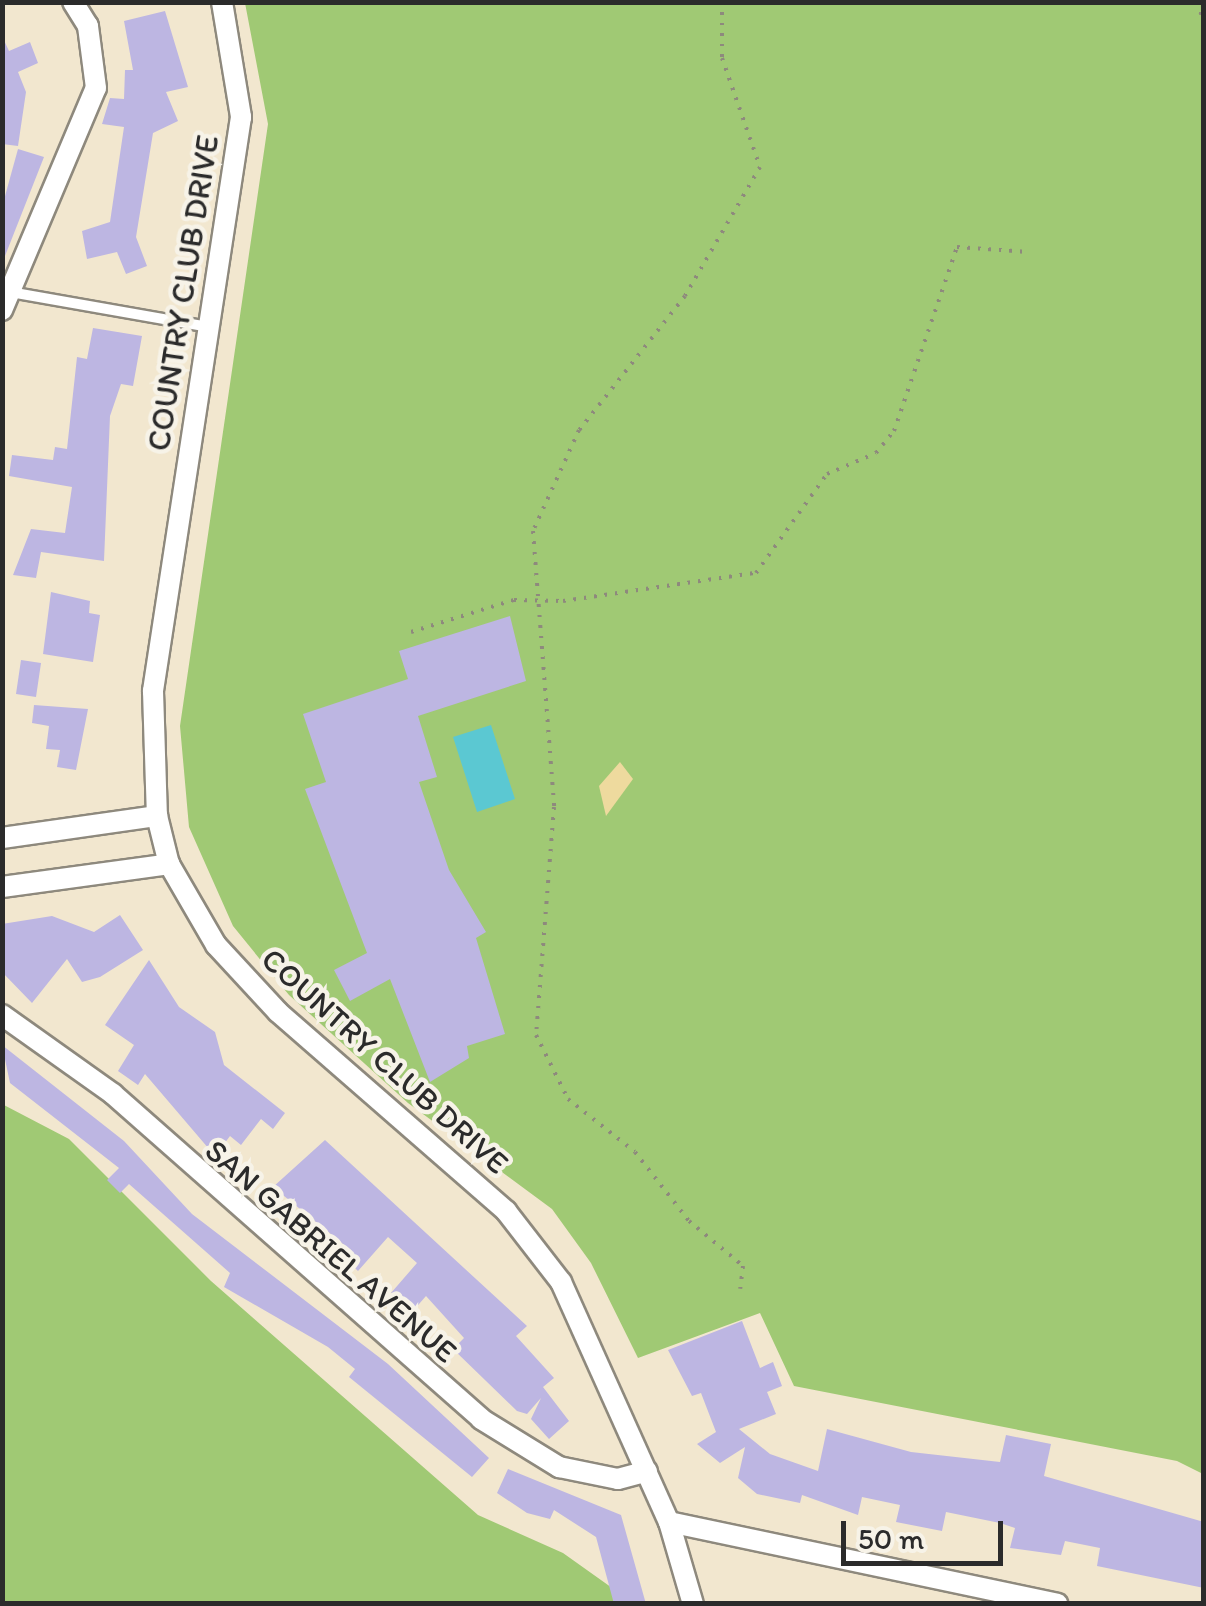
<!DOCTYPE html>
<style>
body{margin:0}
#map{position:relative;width:1206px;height:1606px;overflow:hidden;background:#f2e7cf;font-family:Itim,sans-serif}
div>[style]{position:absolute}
.green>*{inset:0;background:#a0c974}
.sand>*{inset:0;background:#eeda9e}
.water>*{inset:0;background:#5bc8d2}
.building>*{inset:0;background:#bdb6e2}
.path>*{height:4px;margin-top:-2px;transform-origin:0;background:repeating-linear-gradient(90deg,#8e897d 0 2.5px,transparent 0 10.5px)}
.roads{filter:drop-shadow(2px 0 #8e897d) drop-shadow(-2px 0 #8e897d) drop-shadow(0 2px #8e897d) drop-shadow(0 -2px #8e897d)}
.lane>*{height:10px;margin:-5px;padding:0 5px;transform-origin:5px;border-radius:5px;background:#fff}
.street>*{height:20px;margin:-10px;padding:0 10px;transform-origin:10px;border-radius:10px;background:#fff}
span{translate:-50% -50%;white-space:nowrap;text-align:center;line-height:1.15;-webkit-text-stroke:9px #f7f3e8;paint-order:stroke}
.street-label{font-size:32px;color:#2b2b2b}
.frame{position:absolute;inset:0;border:5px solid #2b2b2b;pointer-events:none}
.scale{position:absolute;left:841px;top:1521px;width:162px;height:45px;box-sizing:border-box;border:5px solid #2b2b2b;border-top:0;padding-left:12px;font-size:30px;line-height:35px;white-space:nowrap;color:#2b2b2b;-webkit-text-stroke:8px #f7f3e8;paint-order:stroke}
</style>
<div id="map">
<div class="green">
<div style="clip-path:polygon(245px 3px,1203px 3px,1203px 1474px,1177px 1461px,794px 1386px,760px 1313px,638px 1358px,591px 1263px,552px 1209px,408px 1103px,289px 995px,233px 926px,189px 827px,180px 726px,268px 124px)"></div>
<div style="clip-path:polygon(2px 1104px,69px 1139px,211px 1281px,478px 1515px,563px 1553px,615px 1590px,618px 1603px,3px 1603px)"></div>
</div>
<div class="sand">
<div style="clip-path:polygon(620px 762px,633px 779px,606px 816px,599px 786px)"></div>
</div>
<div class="water">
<div style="clip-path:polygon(491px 725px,515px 799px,477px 812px,453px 737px)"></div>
</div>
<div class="building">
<div style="clip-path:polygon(165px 11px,188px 87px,166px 92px,178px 121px,153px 133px,136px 237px,147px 266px,126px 274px,117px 252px,87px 259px,82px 231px,110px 222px,124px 127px,102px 124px,110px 98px,124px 99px,125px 70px,133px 70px,124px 21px)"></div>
<div style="clip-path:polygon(2px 36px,9px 51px,30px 42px,38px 63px,18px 72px,26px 92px,18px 146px,2px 144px)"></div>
<div style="clip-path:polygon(18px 149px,44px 157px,5px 256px,2px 207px)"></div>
<div style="clip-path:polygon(93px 328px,142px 336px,133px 386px,121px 384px,110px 416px,104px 561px,41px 552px,36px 578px,13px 575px,31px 529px,65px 533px,72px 487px,9px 476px,12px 455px,53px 460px,55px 447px,67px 449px,77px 357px,87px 359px)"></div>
<div style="clip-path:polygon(51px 592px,90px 601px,89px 613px,100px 615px,93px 662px,43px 654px)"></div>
<div style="clip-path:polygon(510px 616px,526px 681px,418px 716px,437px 777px,419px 782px,449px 870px,486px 932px,476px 938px,505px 1034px,467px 1046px,469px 1058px,430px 1082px,390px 979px,350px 1001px,334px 970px,367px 953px,305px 789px,326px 782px,303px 714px,408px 679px,399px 651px)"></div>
<div style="clip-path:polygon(21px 660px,41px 663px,36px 697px,16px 694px)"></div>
<div style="clip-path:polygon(34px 705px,88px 709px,76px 770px,57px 767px,60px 750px,46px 749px,49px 726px,32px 723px)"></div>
<div style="clip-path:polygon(120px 915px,143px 950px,100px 977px,82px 982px,67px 959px,32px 1003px,2px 972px,2px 924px,52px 916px,94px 932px)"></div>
<div style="clip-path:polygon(149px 960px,179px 1007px,215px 1032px,224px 1065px,285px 1113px,273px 1129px,261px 1119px,241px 1145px,230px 1136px,215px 1156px,145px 1074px,138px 1085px,118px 1071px,134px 1045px,105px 1025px)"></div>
<div style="clip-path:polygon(2px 1045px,124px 1141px,192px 1214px,388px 1364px,489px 1458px,472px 1477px,349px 1377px,355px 1369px,328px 1347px,224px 1287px,230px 1273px,129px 1184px,120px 1193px,107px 1180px,119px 1168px,10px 1083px)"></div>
<div style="clip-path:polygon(325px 1140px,527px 1326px,516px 1336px,554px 1378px,543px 1387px,569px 1421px,549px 1439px,531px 1419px,541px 1398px,527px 1414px,517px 1411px,453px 1349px,464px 1338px,426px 1296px,412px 1312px,391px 1293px,417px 1263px,388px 1237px,358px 1271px,341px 1255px,348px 1248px,273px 1187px)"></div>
<div style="clip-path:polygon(742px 1321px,760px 1368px,773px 1362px,782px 1386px,767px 1392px,776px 1414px,739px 1429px,770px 1454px,818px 1471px,827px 1429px,911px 1452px,1000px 1462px,1006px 1435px,1051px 1444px,1044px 1476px,1204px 1522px,1204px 1588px,1097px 1566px,1100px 1548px,1065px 1541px,1061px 1555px,1010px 1548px,1015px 1528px,1000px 1523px,946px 1512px,942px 1531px,896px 1522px,900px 1505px,862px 1497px,858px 1515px,802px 1495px,800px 1503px,757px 1494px,738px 1478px,745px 1447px,720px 1463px,697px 1444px,716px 1432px,701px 1393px,692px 1396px,668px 1350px)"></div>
<div style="clip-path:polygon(508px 1469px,621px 1515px,646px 1604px,614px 1604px,596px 1537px,554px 1510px,550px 1519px,527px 1513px,497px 1493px)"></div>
</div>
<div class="path">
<div style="left:722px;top:2px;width:56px;rotate:90deg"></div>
<div style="left:722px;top:58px;width:115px;rotate:70.8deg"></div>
<div style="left:760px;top:167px;width:149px;rotate:120.2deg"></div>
<div style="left:685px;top:296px;width:171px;rotate:128.3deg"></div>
<div style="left:579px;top:430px;width:111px;rotate:114.5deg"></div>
<div style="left:533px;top:531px;width:277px;rotate:85.6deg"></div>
<div style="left:554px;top:807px;width:229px;rotate:94.5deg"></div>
<div style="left:536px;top:1035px;width:72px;rotate:63.4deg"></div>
<div style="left:568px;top:1099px;width:85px;rotate:38.3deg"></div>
<div style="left:635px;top:1152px;width:88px;rotate:52deg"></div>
<div style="left:689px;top:1221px;width:70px;rotate:39.8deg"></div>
<div style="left:743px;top:1266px;width:23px;rotate:97deg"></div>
<div style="left:1197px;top:2px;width:21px;rotate:71deg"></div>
<div style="left:411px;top:632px;width:108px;rotate:-17.3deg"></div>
<div style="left:514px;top:600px;width:49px;rotate:1.2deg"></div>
<div style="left:563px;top:601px;width:195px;rotate:-8.3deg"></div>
<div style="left:756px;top:573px;width:122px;rotate:-54.4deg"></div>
<div style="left:827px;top:474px;width:53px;rotate:-23.2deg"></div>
<div style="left:876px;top:453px;width:28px;rotate:-51deg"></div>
<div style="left:894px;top:431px;width:194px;rotate:-71.1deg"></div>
<div style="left:957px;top:247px;width:71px;rotate:4deg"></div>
</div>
<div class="roads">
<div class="lane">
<div style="left:10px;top:292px;width:202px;rotate:10deg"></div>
</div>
<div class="street">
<div style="left:222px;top:2px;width:117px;rotate:80.6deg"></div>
<div style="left:241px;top:117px;width:581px;rotate:98.72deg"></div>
<div style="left:153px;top:691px;width:125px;rotate:88.2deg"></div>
<div style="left:157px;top:816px;width:49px;rotate:76deg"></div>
<div style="left:169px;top:864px;width:94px;rotate:59.9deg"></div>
<div style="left:216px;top:945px;width:91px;rotate:47.2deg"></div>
<div style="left:278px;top:1012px;width:303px;rotate:41.1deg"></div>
<div style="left:506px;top:1211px;width:90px;rotate:52.2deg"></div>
<div style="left:561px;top:1282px;width:263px;rotate:65.8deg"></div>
<div style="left:669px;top:1522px;width:85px;rotate:73.7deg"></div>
<div style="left:2px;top:310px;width:241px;rotate:-67.1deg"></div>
<div style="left:96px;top:88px;width:63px;rotate:-97.4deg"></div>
<div style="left:88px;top:26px;width:28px;rotate:-122deg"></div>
<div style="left:2px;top:838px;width:157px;rotate:-8.1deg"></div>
<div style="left:2px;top:887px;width:169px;rotate:-7.8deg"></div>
<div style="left:2px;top:1015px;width:136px;rotate:35.4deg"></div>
<div style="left:113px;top:1094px;width:491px;rotate:41.4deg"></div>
<div style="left:481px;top:1419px;width:92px;rotate:31.6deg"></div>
<div style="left:559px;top:1467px;width:60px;rotate:11.5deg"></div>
<div style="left:618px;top:1479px;width:30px;rotate:-15deg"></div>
<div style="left:669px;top:1522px;width:397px;rotate:11.9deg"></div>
</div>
</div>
<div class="street-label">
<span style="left:183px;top:293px;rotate:-81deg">COUNTRY CLUB DRIVE</span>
<span style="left:385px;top:1061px;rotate:42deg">COUNTRY CLUB DRIVE</span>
<span style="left:331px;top:1251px;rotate:41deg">SAN GABRIEL AVENUE</span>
</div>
<div class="frame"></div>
<div class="scale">50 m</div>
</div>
